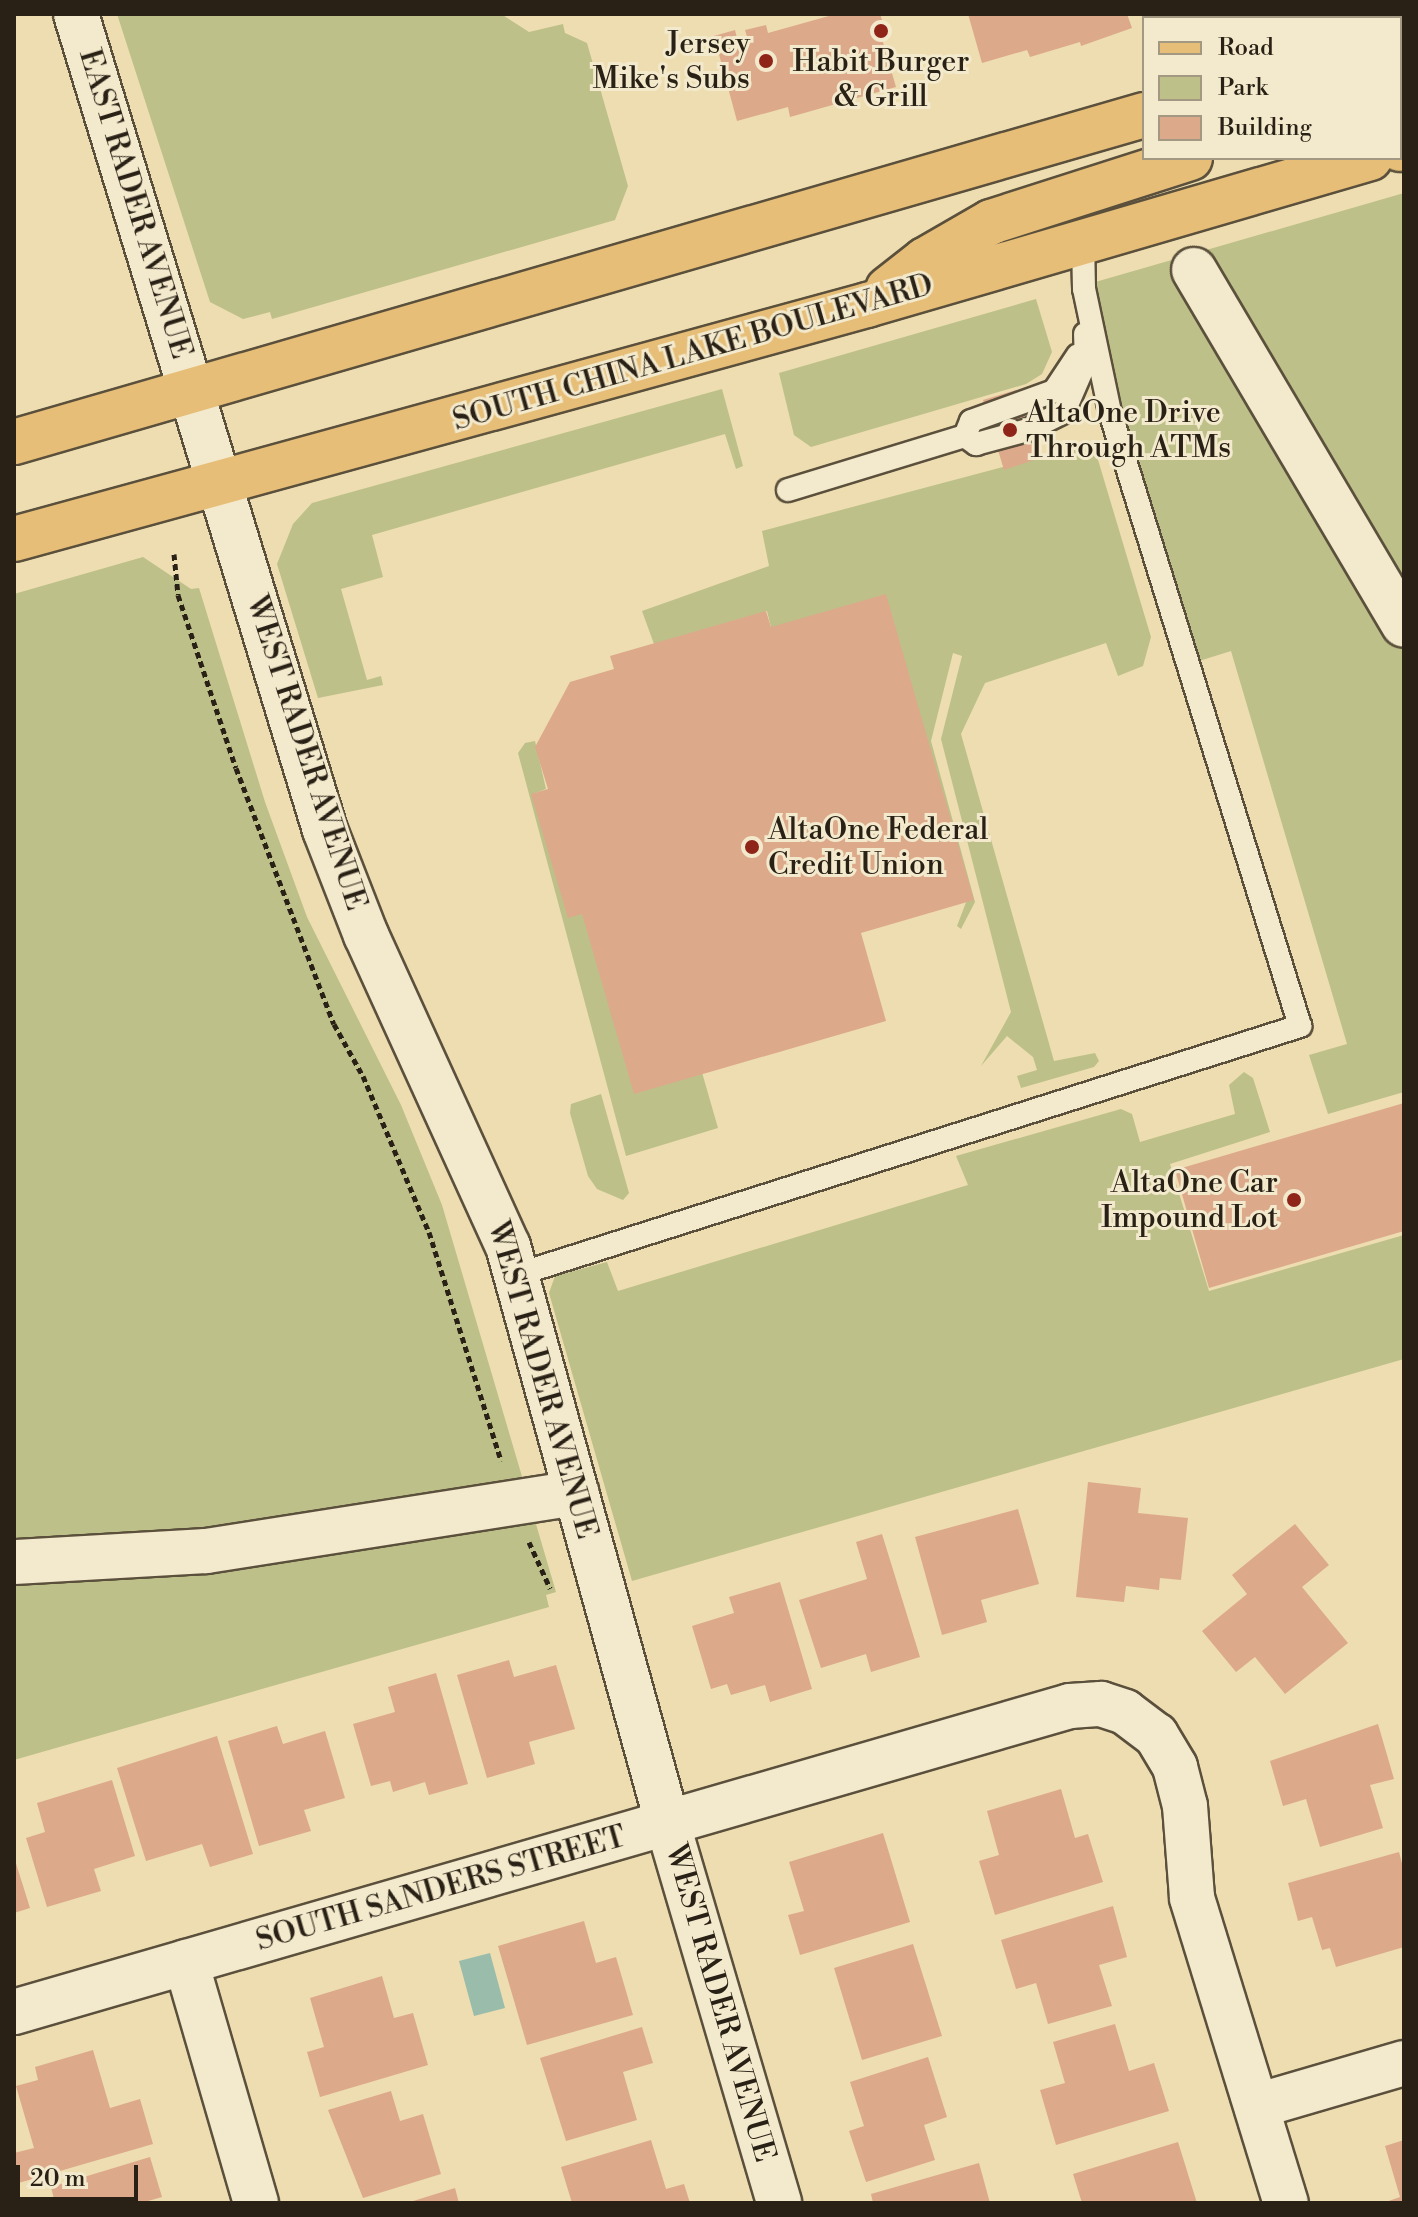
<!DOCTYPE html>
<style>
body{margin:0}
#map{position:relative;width:1418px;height:2217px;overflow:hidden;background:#edddb0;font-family:"Libre Bodoni",serif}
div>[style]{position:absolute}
.green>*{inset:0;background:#bdc088}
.water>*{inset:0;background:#99bcab}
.building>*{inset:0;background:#dda98b}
.path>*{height:5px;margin-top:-2.5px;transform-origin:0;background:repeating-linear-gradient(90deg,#2a2116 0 6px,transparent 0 10px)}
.roads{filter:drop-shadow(2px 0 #5b503c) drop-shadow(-2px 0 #5b503c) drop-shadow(0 2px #5b503c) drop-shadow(0 -2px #5b503c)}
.lane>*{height:22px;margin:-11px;padding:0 11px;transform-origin:11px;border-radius:11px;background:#f3e9cc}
.street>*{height:44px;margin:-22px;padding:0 22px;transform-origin:22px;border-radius:22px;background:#f3e9cc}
.primary>*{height:44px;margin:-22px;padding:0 22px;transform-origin:22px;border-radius:22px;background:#e6be78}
.dots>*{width:22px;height:22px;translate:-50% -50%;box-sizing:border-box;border:4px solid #f3e9cc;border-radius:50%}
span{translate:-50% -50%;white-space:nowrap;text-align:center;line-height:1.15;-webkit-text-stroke:6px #f3e9cc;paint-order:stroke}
.poi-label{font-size:30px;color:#2a2116}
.right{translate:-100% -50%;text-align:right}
.left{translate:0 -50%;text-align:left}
.street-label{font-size:30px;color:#2a2116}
.frame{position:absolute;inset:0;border:16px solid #2a2116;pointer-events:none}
.legend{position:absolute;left:1142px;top:16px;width:260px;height:144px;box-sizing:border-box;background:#f3e9cc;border:2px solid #a39983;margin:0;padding:10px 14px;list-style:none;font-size:24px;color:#2a2116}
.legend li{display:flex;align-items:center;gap:16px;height:40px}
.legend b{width:40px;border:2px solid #a39983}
.scale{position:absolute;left:16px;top:2165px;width:122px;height:36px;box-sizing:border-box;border:4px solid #2a2116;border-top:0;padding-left:10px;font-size:24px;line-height:28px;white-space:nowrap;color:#2a2116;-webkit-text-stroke:6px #f3e9cc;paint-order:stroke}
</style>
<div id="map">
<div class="green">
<div style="clip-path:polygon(117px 14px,501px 14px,529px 32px,563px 24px,565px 33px,587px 43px,628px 186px,615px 220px,272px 319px,270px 312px,243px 319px,210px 302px)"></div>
<div style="clip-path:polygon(1404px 193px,1404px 1092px,1328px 1114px,1309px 1055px,1347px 1044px,1231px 651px,1199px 661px,1192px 655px,1085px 285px)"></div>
<div style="clip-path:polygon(1036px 299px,1052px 352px,1042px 374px,1026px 384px,811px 447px,794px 435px,779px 373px)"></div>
<div style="clip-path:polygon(722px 389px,743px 466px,736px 469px,725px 434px,372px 535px,383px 577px,341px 589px,367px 680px,381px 676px,383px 685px,318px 698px,277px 564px,293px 524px,312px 503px)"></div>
<div style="clip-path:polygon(1093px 443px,1151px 637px,1143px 666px,1118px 676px,1106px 643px,985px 683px,961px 734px,1054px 1061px,1095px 1053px,1099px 1061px,1094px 1067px,1021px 1088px,1017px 1076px,1037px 1070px,1033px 1057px,1007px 1036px,981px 1066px,1011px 1012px,941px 739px,962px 656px,953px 653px,931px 741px,975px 902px,961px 929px,957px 926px,968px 897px,771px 627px,767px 611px,654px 644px,642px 611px,769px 566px,762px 531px)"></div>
<div style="clip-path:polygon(143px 557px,191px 589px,199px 588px,265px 802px,307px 917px,401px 1105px,442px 1205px,556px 1592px,546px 1595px,549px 1607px,14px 1760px,14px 594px)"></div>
<div style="clip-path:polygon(535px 741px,546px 789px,533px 794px,586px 909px,701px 1069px,718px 1128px,626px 1156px,518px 753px,525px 743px)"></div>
<div style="clip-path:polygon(1244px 1072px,1253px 1078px,1270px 1132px,1170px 1164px,1209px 1291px,1404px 1235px,1404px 1359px,632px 1581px,549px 1293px,555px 1276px,607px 1262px,618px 1291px,968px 1185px,956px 1156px,1121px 1109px,1132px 1114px,1140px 1142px,1235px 1114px,1229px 1085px)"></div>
<div style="clip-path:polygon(601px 1094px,629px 1193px,623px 1200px,597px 1189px,588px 1176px,570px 1113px,571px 1104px)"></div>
</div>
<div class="water">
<div style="clip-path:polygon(490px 1953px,505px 2008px,474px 2016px,459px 1961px)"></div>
</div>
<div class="building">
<div style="clip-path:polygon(836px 14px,880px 14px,883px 23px,878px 25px,896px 87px,790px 117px,788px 107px,737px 121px,714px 36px,735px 30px,738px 42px,748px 40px,745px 30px,766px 25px,768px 33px)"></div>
<div style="clip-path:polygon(968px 14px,1127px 14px,1132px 28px,1081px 46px,1080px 42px,1030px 57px,1027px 50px,982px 63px)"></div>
<div style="clip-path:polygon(1016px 390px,1037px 459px,1004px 470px,983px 400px)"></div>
<div style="clip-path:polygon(886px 594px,974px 900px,861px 933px,886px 1021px,634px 1094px,582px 914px,568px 918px,531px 794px,548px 789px,535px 747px,570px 682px,614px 669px,610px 656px,766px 611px,771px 627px)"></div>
<div style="clip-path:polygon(1404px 1103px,1404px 1231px,1209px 1288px,1175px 1170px)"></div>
<div style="clip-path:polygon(1088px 1482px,1141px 1488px,1138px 1513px,1188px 1518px,1181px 1580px,1160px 1578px,1159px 1590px,1126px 1586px,1124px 1602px,1076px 1597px)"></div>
<div style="clip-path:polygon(1018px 1509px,1039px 1584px,981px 1600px,987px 1622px,942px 1635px,915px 1537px)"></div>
<div style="clip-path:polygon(1295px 1524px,1329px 1565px,1302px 1587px,1348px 1643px,1285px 1694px,1255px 1657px,1236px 1672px,1202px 1631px,1247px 1594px,1232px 1575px)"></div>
<div style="clip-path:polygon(882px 1534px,920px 1657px,871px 1672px,866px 1654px,821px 1668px,799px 1600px,867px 1579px,856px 1542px)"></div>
<div style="clip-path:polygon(780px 1582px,812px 1689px,770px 1702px,765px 1685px,731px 1695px,727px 1684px,711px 1689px,692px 1626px,734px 1613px,729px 1597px)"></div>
<div style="clip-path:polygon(509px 1660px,514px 1677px,556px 1665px,575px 1729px,529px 1742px,535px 1764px,487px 1778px,457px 1675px)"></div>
<div style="clip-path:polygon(436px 1673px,468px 1784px,429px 1795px,425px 1782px,393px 1792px,390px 1781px,371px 1786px,353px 1724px,395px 1712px,388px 1687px)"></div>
<div style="clip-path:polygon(1378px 1724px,1394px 1779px,1370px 1785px,1383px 1828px,1320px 1847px,1306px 1799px,1283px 1806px,1270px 1761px)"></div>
<div style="clip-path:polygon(277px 1726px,283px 1744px,325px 1731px,345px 1798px,304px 1810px,311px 1831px,259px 1846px,228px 1741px)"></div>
<div style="clip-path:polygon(217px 1736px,253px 1854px,210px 1867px,202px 1844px,146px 1861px,117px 1768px)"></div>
<div style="clip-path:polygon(112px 1780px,135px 1856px,94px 1869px,101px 1891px,47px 1907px,26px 1838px,45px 1832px,37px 1803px)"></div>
<div style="clip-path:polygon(1061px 1789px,1075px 1838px,1088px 1834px,1103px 1882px,995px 1915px,979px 1861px,999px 1855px,987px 1811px)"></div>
<div style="clip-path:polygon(883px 1833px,910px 1922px,800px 1955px,788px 1915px,804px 1911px,789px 1862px)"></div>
<div style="clip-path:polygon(1399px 1852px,1404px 1871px,1404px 1947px,1336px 1967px,1330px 1948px,1322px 1950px,1312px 1917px,1298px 1921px,1288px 1883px)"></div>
<div style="clip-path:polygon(14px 1857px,30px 1908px,14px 1913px)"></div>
<div style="clip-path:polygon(1113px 1906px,1127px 1957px,1099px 1965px,1112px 2006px,1048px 2024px,1036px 1983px,1016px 1989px,1001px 1940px)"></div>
<div style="clip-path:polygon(584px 1921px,596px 1963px,616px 1957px,633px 2015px,527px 2045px,498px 1946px)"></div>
<div style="clip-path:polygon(913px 1944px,942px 2036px,862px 2060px,834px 1968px)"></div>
<div style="clip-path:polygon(382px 1976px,394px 2018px,413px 2013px,428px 2065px,320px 2097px,307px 2052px,324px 2047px,310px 1998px)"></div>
<div style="clip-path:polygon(1115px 2024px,1129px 2071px,1154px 2063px,1169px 2111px,1056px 2145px,1040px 2090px,1065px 2083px,1053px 2042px)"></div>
<div style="clip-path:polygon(642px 2027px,653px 2063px,623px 2072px,637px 2120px,566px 2141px,540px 2058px)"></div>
<div style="clip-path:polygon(93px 2050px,110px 2108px,140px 2099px,153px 2144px,15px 2184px,14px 2153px,34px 2148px,16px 2086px,38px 2080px,35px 2067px)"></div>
<div style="clip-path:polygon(928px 2057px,947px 2117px,924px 2125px,935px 2160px,866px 2182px,849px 2131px,864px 2126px,850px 2082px)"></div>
<div style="clip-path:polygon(391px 2091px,400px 2121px,423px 2114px,441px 2174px,363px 2198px,328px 2110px)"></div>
<div style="clip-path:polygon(651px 2140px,666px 2189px,684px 2184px,690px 2203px,572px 2203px,561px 2167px)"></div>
<div style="clip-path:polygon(1404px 2140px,1404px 2203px,1383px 2203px,1400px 2197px,1385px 2146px)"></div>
<div style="clip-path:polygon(1178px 2142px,1197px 2203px,1082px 2203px,1073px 2174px)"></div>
<div style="clip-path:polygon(150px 2157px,162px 2197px,141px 2203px,55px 2203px,51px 2187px)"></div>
<div style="clip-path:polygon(979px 2163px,990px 2203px,873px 2203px,871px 2194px)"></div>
<div style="clip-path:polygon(455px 2188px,459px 2203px,410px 2203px,410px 2202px)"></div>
</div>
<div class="path">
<div style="left:174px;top:554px;width:41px;rotate:84.4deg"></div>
<div style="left:178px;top:595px;width:182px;rotate:71.5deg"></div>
<div style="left:236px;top:768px;width:274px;rotate:69.1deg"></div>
<div style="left:334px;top:1024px;width:60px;rotate:60.9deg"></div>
<div style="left:363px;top:1076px;width:169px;rotate:67.1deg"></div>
<div style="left:429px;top:1232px;width:240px;rotate:72.5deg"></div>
<div style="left:529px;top:1542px;width:51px;rotate:65.5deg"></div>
</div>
<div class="roads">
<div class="lane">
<div style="left:1255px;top:14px;width:4px;rotate:76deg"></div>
<div style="left:965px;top:436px;width:14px;rotate:36deg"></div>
<div style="left:976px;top:444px;width:54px;rotate:-15.1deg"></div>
<div style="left:1028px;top:430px;width:40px;rotate:-26.6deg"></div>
<div style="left:1064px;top:412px;width:56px;rotate:-66.7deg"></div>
<div style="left:1086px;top:361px;width:27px;rotate:-92deg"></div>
<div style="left:965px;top:436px;width:16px;rotate:-68deg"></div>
<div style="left:971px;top:421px;width:88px;rotate:-19.9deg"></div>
<div style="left:1054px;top:391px;width:43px;rotate:-56.3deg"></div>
<div style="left:788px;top:490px;width:185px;rotate:-17deg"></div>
<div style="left:516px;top:1275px;width:823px;rotate:-17.62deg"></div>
<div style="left:1300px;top:1026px;width:643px;rotate:-107.19deg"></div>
<div style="left:1110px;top:412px;width:126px;rotate:-101.9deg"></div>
<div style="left:1084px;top:289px;width:47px;rotate:-91.2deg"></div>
</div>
<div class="street">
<div style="left:76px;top:14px;width:853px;rotate:73.03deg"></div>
<div style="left:325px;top:830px;width:113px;rotate:68.7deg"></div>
<div style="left:366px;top:935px;width:342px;rotate:65.5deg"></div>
<div style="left:508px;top:1246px;width:601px;rotate:74.55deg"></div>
<div style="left:668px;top:1825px;width:394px;rotate:73.6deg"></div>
<div style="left:1194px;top:270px;width:412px;rotate:59.4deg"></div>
<div style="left:14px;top:1562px;width:192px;rotate:-3.3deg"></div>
<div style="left:206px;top:1551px;width:375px;rotate:-8.9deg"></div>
<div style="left:186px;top:1962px;width:251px;rotate:73.8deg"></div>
<div style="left:14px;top:2012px;width:1099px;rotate:-16.16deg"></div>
<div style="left:1070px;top:1706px;width:31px;rotate:-4deg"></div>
<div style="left:1101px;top:1704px;width:25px;rotate:18deg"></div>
<div style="left:1125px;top:1712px;width:39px;rotate:37deg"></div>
<div style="left:1156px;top:1735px;width:37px;rotate:59deg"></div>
<div style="left:1175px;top:1767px;width:40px;rotate:75.6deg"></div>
<div style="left:1185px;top:1806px;width:92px;rotate:85.6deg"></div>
<div style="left:1192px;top:1898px;width:319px;rotate:72.9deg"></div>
<div style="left:1257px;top:2106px;width:153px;rotate:-16.3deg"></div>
</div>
<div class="primary">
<div style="left:1400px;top:41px;width:4px;rotate:-27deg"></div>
<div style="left:1400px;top:149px;width:4px;rotate:-14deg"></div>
<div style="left:888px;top:289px;width:47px;rotate:-38.1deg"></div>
<div style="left:925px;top:260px;width:76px;rotate:-29.9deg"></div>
<div style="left:991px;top:222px;width:209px;rotate:-17.8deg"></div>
<div style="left:14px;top:442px;width:1176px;rotate:-16.14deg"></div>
<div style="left:14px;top:539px;width:885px;rotate:-15.34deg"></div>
<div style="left:867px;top:305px;width:524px;rotate:-16.29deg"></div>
</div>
</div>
<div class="dots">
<div style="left:881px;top:31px;background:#8f2418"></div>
<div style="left:766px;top:61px;background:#8f2418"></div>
<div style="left:1010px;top:430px;background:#8f2418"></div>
<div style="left:752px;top:847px;background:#8f2418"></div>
<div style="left:1294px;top:1200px;background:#8f2418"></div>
</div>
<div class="poi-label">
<span class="right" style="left:750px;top:61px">Jersey<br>Mike's Subs</span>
<span style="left:881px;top:79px">Habit Burger<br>&amp; Grill</span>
<span class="left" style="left:1026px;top:430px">AltaOne Drive<br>Through ATMs</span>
<span class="left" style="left:768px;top:847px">AltaOne Federal<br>Credit Union</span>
<span class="right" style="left:1278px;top:1200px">AltaOne Car<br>Impound Lot</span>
</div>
<div class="street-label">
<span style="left:135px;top:204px;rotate:73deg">EAST RADER AVENUE</span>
<span style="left:693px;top:353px;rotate:-16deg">SOUTH CHINA LAKE BOULEVARD</span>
<span style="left:306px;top:753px;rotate:72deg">WEST RADER AVENUE</span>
<span style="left:542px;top:1380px;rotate:74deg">WEST RADER AVENUE</span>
<span style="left:441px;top:1889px;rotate:-16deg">SOUTH SANDERS STREET</span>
<span style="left:720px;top:2003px;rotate:74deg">WEST RADER AVENUE</span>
</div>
<div class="frame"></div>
<ul class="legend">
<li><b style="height:10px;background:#e6be78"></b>Road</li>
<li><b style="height:22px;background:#bdc088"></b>Park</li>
<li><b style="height:22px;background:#dda98b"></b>Building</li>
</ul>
<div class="scale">20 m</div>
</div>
